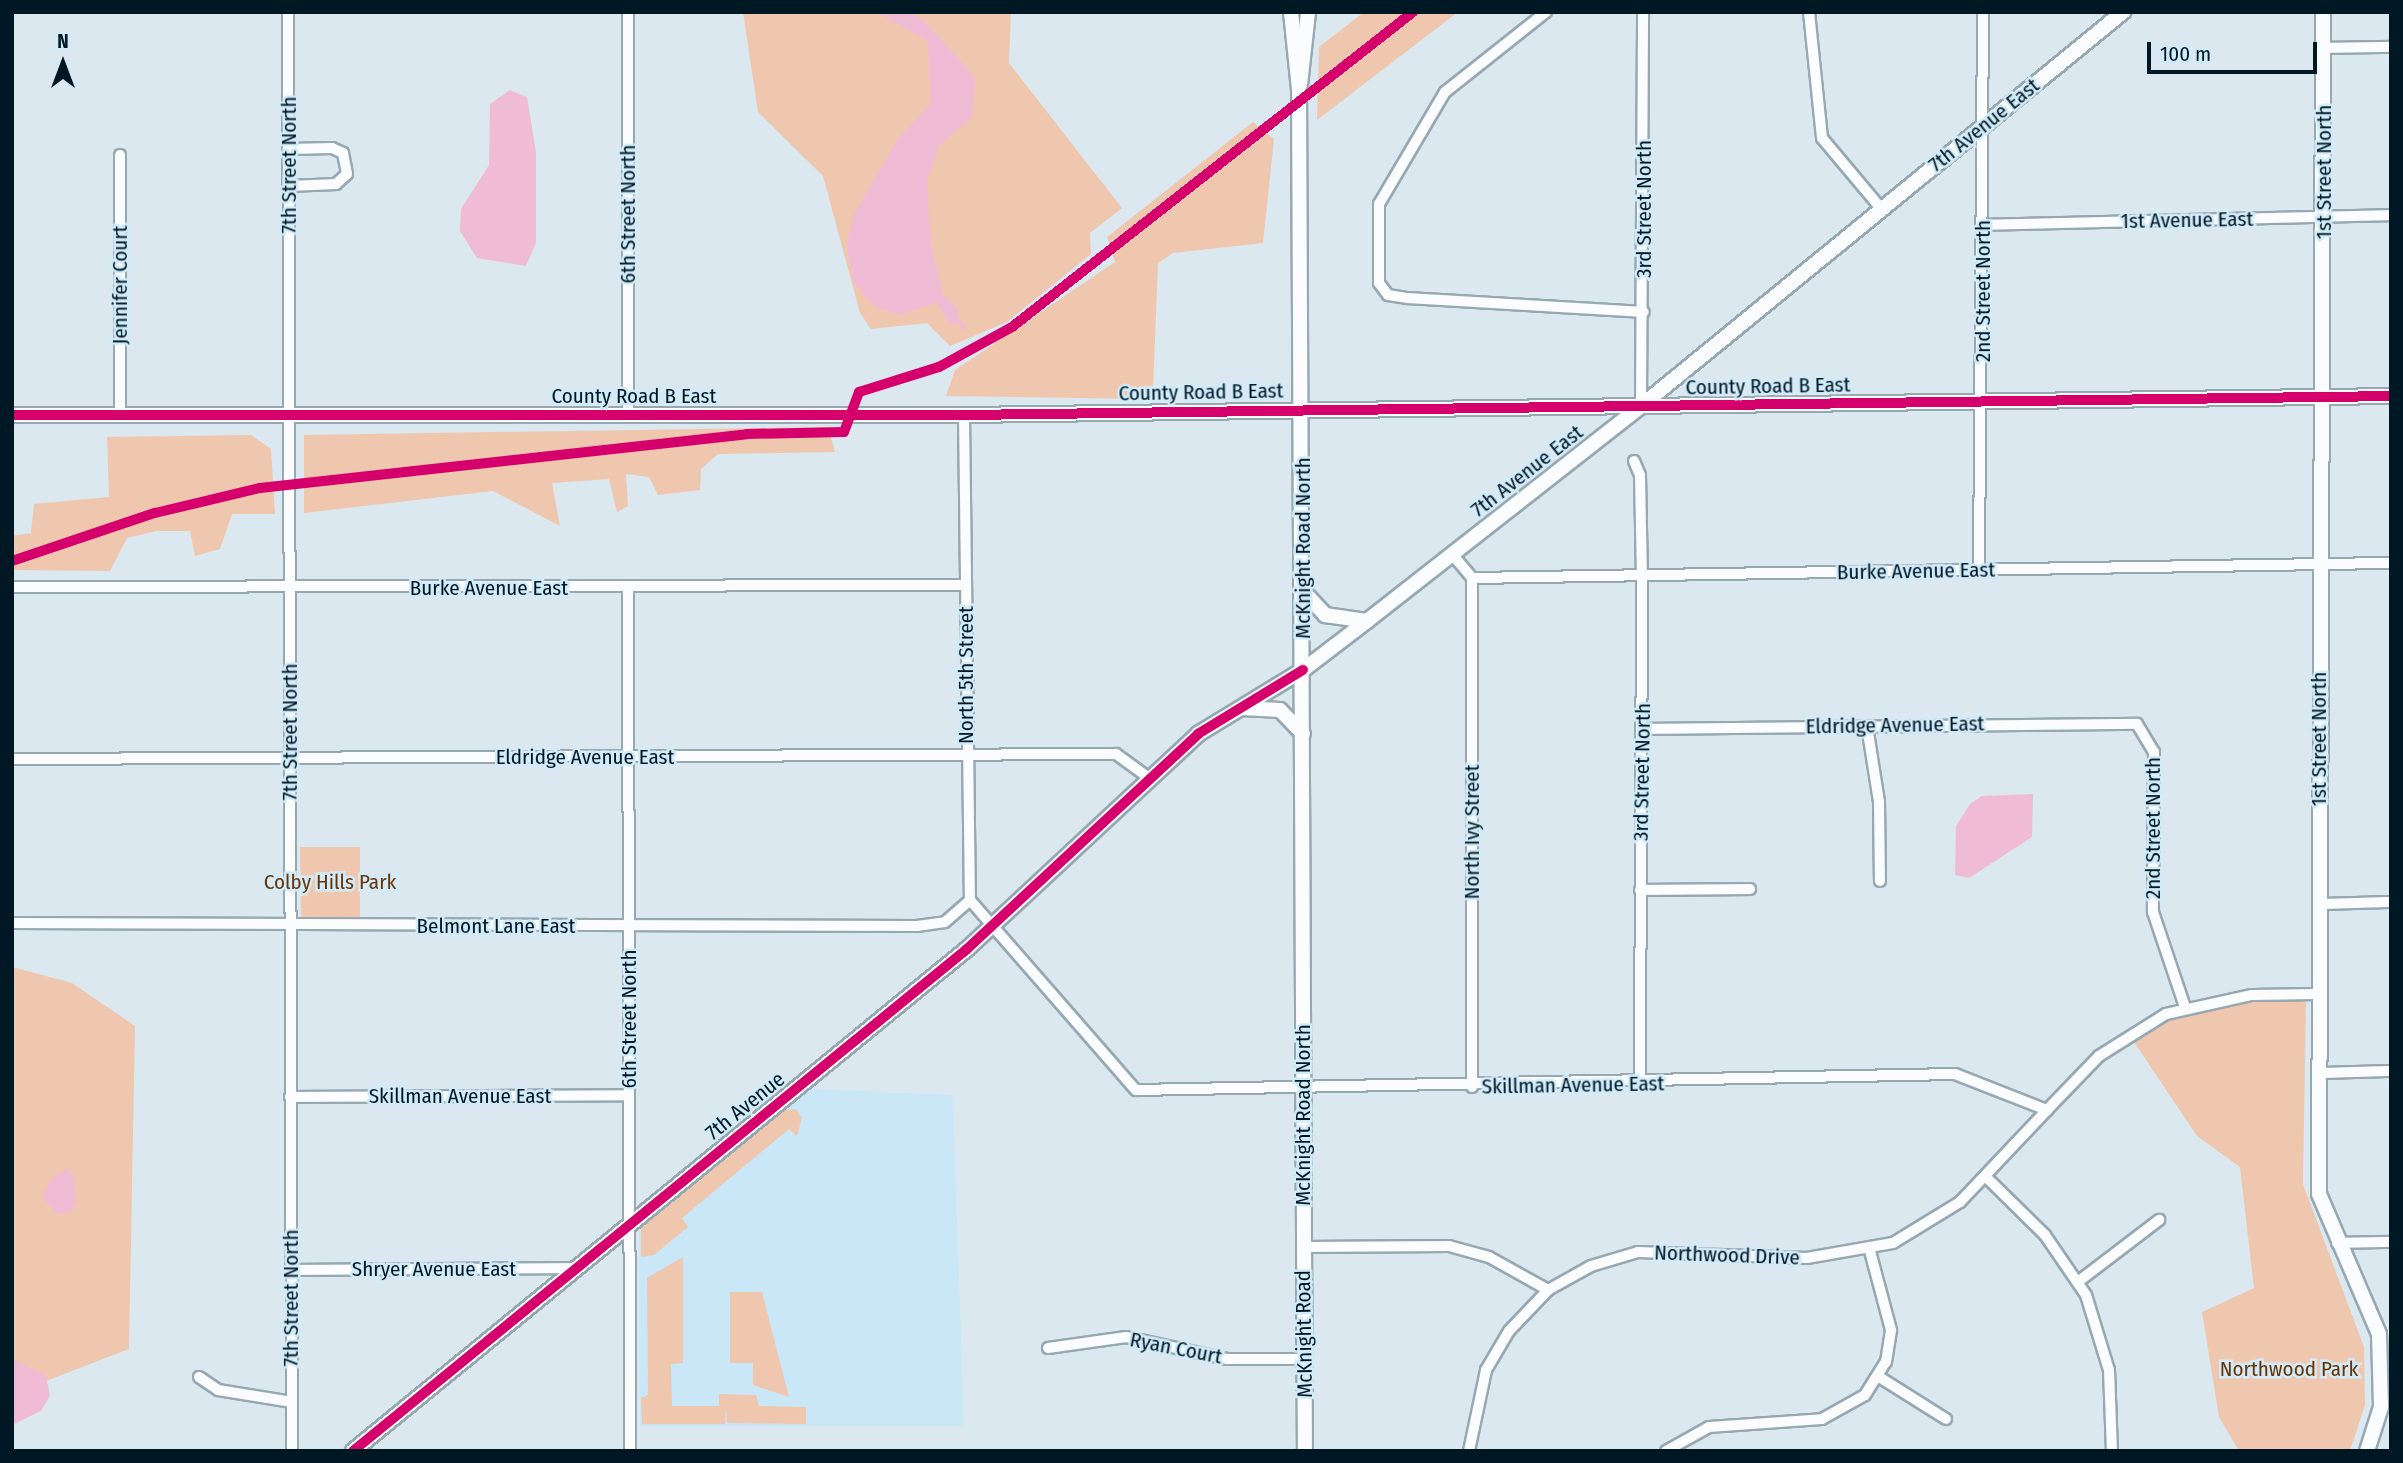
<!DOCTYPE html>
<style>
body{margin:0}
#map{position:relative;width:2403px;height:1463px;overflow:hidden;background:#dbe8f0;font-family:"Fira Sans Condensed",sans-serif}
div>[style]{position:absolute}
.built>*{inset:0;background:#cae7f8}
.green>*{inset:0;background:#eec7ae}
.water>*{inset:0;background:#f0bcd5}
.stream>*{height:3.5px;margin:-1.75px;padding:0 1.75px;transform-origin:1.75px;border-radius:1.75px;background:#f0bcd5}
.roads{filter:drop-shadow(2px 0 #96a8b2) drop-shadow(-2px 0 #96a8b2) drop-shadow(0 2px #96a8b2) drop-shadow(0 -2px #96a8b2)}
.street>*{height:10px;margin:-5px;padding:0 5px;transform-origin:5px;border-radius:5px;background:#fafcfd}
.secondary>*{height:14px;margin:-7px;padding:0 7px;transform-origin:7px;border-radius:7px;background:#fafcfd}
.cycleway>*{height:10px;margin:-5px;padding:0 5px;transform-origin:5px;border-radius:5px;background:#d6006c}
span{translate:-50% -50%;white-space:nowrap;text-align:center;line-height:1.15;-webkit-text-stroke:5px #d2ebf9;paint-order:stroke}
.street-label{font-size:21px;color:#001824}
.park-label{font-size:21px;color:#6a3304}
.frame{position:absolute;inset:0;border:14px solid #001824;pointer-events:none}
.north{position:absolute;left:28px;top:28px;width:70px;height:70px;-webkit-text-stroke:5px #d2ebf9;paint-order:stroke;rotate:0deg;font-size:19px;font-weight:700;line-height:28px;text-align:center;color:#001824}
.north::after{content:'';display:block;margin:auto;width:24px;height:32px;background:#001824;clip-path:polygon(50% 0,100% 100%,50% 72%,0 100%)}
.scale{position:absolute;left:2147px;top:42px;width:170px;height:32px;box-sizing:border-box;border:4px solid #001824;border-top:0;padding-left:9px;font-size:21px;line-height:24px;white-space:nowrap;color:#001824;-webkit-text-stroke:5px #d2ebf9;paint-order:stroke}
</style>
<div id="map">
<div class="built">
<div style="clip-path:polygon(808px 1089px,953px 1095px,964px 1426px,640px 1426px,639px 1231px)"></div>
</div>
<div class="green">
<div style="clip-path:polygon(743px 12px,1011px 12px,1009px 63px,1122px 208px,1090px 233px,1091px 254px,1007px 322px,950px 346px,927px 323px,871px 329px,860px 313px,823px 176px,758px 112px)"></div>
<div style="clip-path:polygon(1364px 12px,1458px 12px,1317px 120px,1319px 47px)"></div>
<div style="clip-path:polygon(1253px 122px,1274px 139px,1263px 243px,1173px 253px,1158px 263px,1153px 389px,1141px 399px,946px 396px,955px 370px,1115px 262px,1107px 237px)"></div>
<div style="clip-path:polygon(828px 427px,835px 452px,718px 454px,701px 469px,700px 490px,658px 495px,649px 477px,626px 474px,628px 506px,617px 512px,609px 479px,552px 483px,560px 526px,493px 491px,304px 513px,304px 435px)"></div>
<div style="clip-path:polygon(251px 435px,271px 449px,275px 514px,232px 514px,220px 549px,195px 556px,190px 531px,156px 531px,127px 538px,110px 571px,12px 570px,12px 536px,31px 533px,34px 504px,109px 497px,107px 437px)"></div>
<div style="clip-path:polygon(300px 847px,360px 847px,360px 917px,301px 918px)"></div>
<div style="clip-path:polygon(12px 967px,72px 983px,135px 1026px,129px 1349px,12px 1394px)"></div>
<div style="clip-path:polygon(2306px 997px,2303px 1184px,2364px 1347px,2365px 1405px,2350px 1451px,2239px 1451px,2219px 1417px,2202px 1312px,2254px 1288px,2240px 1167px,2197px 1136px,2134px 1042px,2171px 1018px,2207px 1007px)"></div>
<div style="clip-path:polygon(796px 1109px,802px 1118px,797px 1136px,789px 1129px,682px 1218px,688px 1227px,654px 1255px,641px 1257px,641px 1228px,785px 1110px)"></div>
<div style="clip-path:polygon(683px 1257px,683px 1363px,671px 1364px,672px 1406px,719px 1406px,719px 1394px,756px 1395px,759px 1406px,806px 1407px,806px 1424px,727px 1423px,726px 1409px,725px 1424px,642px 1424px,641px 1398px,648px 1395px,647px 1278px)"></div>
<div style="clip-path:polygon(730px 1292px,762px 1292px,789px 1397px,753px 1385px,753px 1363px,730px 1363px)"></div>
</div>
<div class="water">
<div style="clip-path:polygon(876px 12px,911px 12px,923px 20px,975px 77px,972px 117px,939px 146px,927px 181px,931px 245px,943px 295px,957px 308px,959px 321px,950px 325px,937px 302px,901px 315px,875px 307px,854px 283px,847px 246px,853px 216px,899px 137px,931px 104px,928px 41px)"></div>
<div style="clip-path:polygon(510px 90px,527px 97px,536px 152px,536px 243px,526px 266px,477px 258px,460px 231px,461px 209px,489px 165px,490px 104px)"></div>
<div style="clip-path:polygon(2033px 794px,2032px 837px,1969px 878px,1955px 875px,1956px 826px,1970px 804px,1982px 796px)"></div>
<div style="clip-path:polygon(66px 1169px,73px 1175px,76px 1202px,71px 1211px,58px 1215px,42px 1197px,52px 1178px)"></div>
<div style="clip-path:polygon(12px 1359px,46px 1375px,50px 1396px,41px 1411px,12px 1425px)"></div>
</div>
<div class="stream">
<div style="left:959px;top:321px;width:9px;rotate:49deg"></div>
</div>
<div class="roads">
<div class="street">
<div style="left:288px;top:12px;width:1439px;rotate:89.84deg"></div>
<div style="left:628px;top:12px;width:404px;rotate:90deg"></div>
<div style="left:1546px;top:12px;width:129px;rotate:141.6deg"></div>
<div style="left:1445px;top:92px;width:130px;rotate:120.5deg"></div>
<div style="left:1379px;top:204px;width:79px;rotate:90deg"></div>
<div style="left:1379px;top:283px;width:15px;rotate:53deg"></div>
<div style="left:1388px;top:295px;width:20px;rotate:9deg"></div>
<div style="left:1408px;top:298px;width:236px;rotate:3.4deg"></div>
<div style="left:1809px;top:12px;width:127px;rotate:84.1deg"></div>
<div style="left:1822px;top:138px;width:90px;rotate:50deg"></div>
<div style="left:2324px;top:48px;width:67px;rotate:-0.9deg"></div>
<div style="left:289px;top:149px;width:43px;rotate:-1.3deg"></div>
<div style="left:332px;top:148px;width:12px;rotate:24deg"></div>
<div style="left:343px;top:153px;width:21px;rotate:79deg"></div>
<div style="left:347px;top:174px;width:15px;rotate:138deg"></div>
<div style="left:336px;top:184px;width:47px;rotate:177.6deg"></div>
<div style="left:120px;top:155px;width:261px;rotate:90deg"></div>
<div style="left:1983px;top:225px;width:408px;rotate:-1.4deg"></div>
<div style="left:1641px;top:406px;width:394px;rotate:-89.7deg"></div>
<div style="left:964px;top:415px;width:485px;rotate:89.3deg"></div>
<div style="left:970px;top:900px;width:252px;rotate:48.9deg"></div>
<div style="left:1136px;top:1090px;width:819px;rotate:-1.12deg"></div>
<div style="left:1955px;top:1074px;width:99px;rotate:21.4deg"></div>
<div style="left:2047px;top:1110px;width:75px;rotate:-46.1deg"></div>
<div style="left:2099px;top:1056px;width:79px;rotate:-32.1deg"></div>
<div style="left:2166px;top:1014px;width:88px;rotate:-12.5deg"></div>
<div style="left:2252px;top:995px;width:65px;rotate:-0.9deg"></div>
<div style="left:1634px;top:461px;width:15px;rotate:67deg"></div>
<div style="left:1640px;top:475px;width:102px;rotate:88.9deg"></div>
<div style="left:1642px;top:577px;width:507px;rotate:90.23deg"></div>
<div style="left:1452px;top:554px;width:31px;rotate:50deg"></div>
<div style="left:1472px;top:578px;width:919px;rotate:-0.94deg"></div>
<div style="left:1979px;top:569px;width:557px;rotate:-89.59deg"></div>
<div style="left:1472px;top:578px;width:509px;rotate:90deg"></div>
<div style="left:12px;top:587px;width:953px;rotate:-0.12deg"></div>
<div style="left:628px;top:587px;width:864px;rotate:89.87deg"></div>
<div style="left:1867px;top:726px;width:77px;rotate:81deg"></div>
<div style="left:1879px;top:802px;width:79px;rotate:89.3deg"></div>
<div style="left:1643px;top:729px;width:494px;rotate:-0.6deg"></div>
<div style="left:2137px;top:724px;width:33px;rotate:59deg"></div>
<div style="left:2154px;top:752px;width:160px;rotate:90.4deg"></div>
<div style="left:2153px;top:912px;width:100px;rotate:71.4deg"></div>
<div style="left:12px;top:759px;width:1104px;rotate:-0.26deg"></div>
<div style="left:1116px;top:754px;width:41px;rotate:36deg"></div>
<div style="left:1640px;top:890px;width:110px;rotate:-0.5deg"></div>
<div style="left:2319px;top:904px;width:72px;rotate:-1.6deg"></div>
<div style="left:12px;top:923px;width:905px;rotate:0.19deg"></div>
<div style="left:917px;top:926px;width:28px;rotate:-8deg"></div>
<div style="left:945px;top:922px;width:33px;rotate:-41deg"></div>
<div style="left:2319px;top:1073px;width:72px;rotate:-1.6deg"></div>
<div style="left:290px;top:1097px;width:339px;rotate:-0.3deg"></div>
<div style="left:1985px;top:1176px;width:84px;rotate:44.5deg"></div>
<div style="left:2045px;top:1235px;width:73px;rotate:55.7deg"></div>
<div style="left:2086px;top:1295px;width:78px;rotate:73deg"></div>
<div style="left:2109px;top:1370px;width:81px;rotate:87.9deg"></div>
<div style="left:2337px;top:1243px;width:54px;rotate:-1.1deg"></div>
<div style="left:1303px;top:1247px;width:146px;rotate:-0.4deg"></div>
<div style="left:1449px;top:1246px;width:41px;rotate:15.4deg"></div>
<div style="left:1489px;top:1257px;width:68px;rotate:29.2deg"></div>
<div style="left:291px;top:1270px;width:285px;rotate:-0.4deg"></div>
<div style="left:2079px;top:1281px;width:101px;rotate:-37.3deg"></div>
<div style="left:1048px;top:1348px;width:79px;rotate:-8deg"></div>
<div style="left:1126px;top:1337px;width:103px;rotate:12.3deg"></div>
<div style="left:1227px;top:1359px;width:78px"></div>
<div style="left:199px;top:1377px;width:23px;rotate:34deg"></div>
<div style="left:218px;top:1390px;width:75px;rotate:9.2deg"></div>
<div style="left:1879px;top:1377px;width:79px;rotate:32.1deg"></div>
<div style="left:1469px;top:1451px;width:83px;rotate:-78.1deg"></div>
<div style="left:1486px;top:1370px;width:45px;rotate:-59.5deg"></div>
<div style="left:1509px;top:1331px;width:57px;rotate:-46.4deg"></div>
<div style="left:1548px;top:1290px;width:49px;rotate:-29.2deg"></div>
<div style="left:1591px;top:1266px;width:49px;rotate:-16.6deg"></div>
<div style="left:1638px;top:1252px;width:169px;rotate:2deg"></div>
<div style="left:1807px;top:1258px;width:87px;rotate:-9.9deg"></div>
<div style="left:1893px;top:1243px;width:79px;rotate:-31.5deg"></div>
<div style="left:1960px;top:1202px;width:127px;rotate:-46.6deg"></div>
<div style="left:1666px;top:1451px;width:49px;rotate:-29.2deg"></div>
<div style="left:1709px;top:1427px;width:113px;rotate:-4deg"></div>
<div style="left:1822px;top:1419px;width:49px;rotate:-29.2deg"></div>
<div style="left:1865px;top:1395px;width:39px;rotate:-58deg"></div>
<div style="left:1886px;top:1362px;width:32px;rotate:-81deg"></div>
<div style="left:1891px;top:1330px;width:82px;rotate:-104.9deg"></div>
</div>
<div class="secondary">
<div style="left:1291px;top:12px;width:78px;rotate:84.1deg"></div>
<div style="left:1299px;top:90px;width:1361px;rotate:89.75deg"></div>
<div style="left:2323px;top:12px;width:1182px;rotate:90.19deg"></div>
<div style="left:2319px;top:1194px;width:152px;rotate:66.8deg"></div>
<div style="left:2379px;top:1334px;width:73px;rotate:88.4deg"></div>
<div style="left:2381px;top:1407px;width:46px;rotate:107.7deg"></div>
<div style="left:1300px;top:85px;width:73px;rotate:-83.7deg"></div>
<div style="left:12px;top:415px;width:952px"></div>
<div style="left:964px;top:415px;width:1427px;rotate:-0.76deg"></div>
<div style="left:1303px;top:591px;width:33px;rotate:47deg"></div>
<div style="left:1325px;top:615px;width:42px;rotate:8.1deg"></div>
<div style="left:1242px;top:708px;width:38px;rotate:3deg"></div>
<div style="left:1280px;top:710px;width:33px;rotate:46deg"></div>
<div style="left:353px;top:1451px;width:793px;rotate:-39.27deg"></div>
<div style="left:967px;top:949px;width:316px;rotate:-42.9deg"></div>
<div style="left:1198px;top:734px;width:123px;rotate:-31.4deg"></div>
<div style="left:1303px;top:670px;width:81px;rotate:-37.4deg"></div>
<div style="left:1367px;top:621px;width:348px;rotate:-38.1deg"></div>
<div style="left:1641px;top:406px;width:623px;rotate:-39.26deg"></div>
</div>
</div>
<div class="cycleway">
<div style="left:12px;top:415px;width:952px"></div>
<div style="left:964px;top:415px;width:1427px;rotate:-0.76deg"></div>
<div style="left:12px;top:561px;width:151px;rotate:-18.6deg"></div>
<div style="left:155px;top:513px;width:108px;rotate:-13.4deg"></div>
<div style="left:260px;top:488px;width:490px;rotate:-6.3deg"></div>
<div style="left:747px;top:434px;width:97px;rotate:-1.2deg"></div>
<div style="left:844px;top:432px;width:43px;rotate:-69.4deg"></div>
<div style="left:859px;top:392px;width:84px;rotate:-17.4deg"></div>
<div style="left:939px;top:367px;width:83px;rotate:-28.7deg"></div>
<div style="left:1012px;top:327px;width:510px;rotate:-38.15deg"></div>
<div style="left:353px;top:1451px;width:793px;rotate:-39.27deg"></div>
<div style="left:967px;top:949px;width:316px;rotate:-42.9deg"></div>
<div style="left:1198px;top:734px;width:123px;rotate:-31.4deg"></div>
</div>
<div class="street-label">
<span style="left:1984px;top:125px;rotate:-39deg">7th Avenue East</span>
<span style="left:289px;top:165px;rotate:-90deg">7th Street North</span>
<span style="left:2324px;top:172px;rotate:-90deg">1st Street North</span>
<span style="left:1644px;top:209px;rotate:-90deg">3rd Street North</span>
<span style="left:628px;top:214px;rotate:-90deg">6th Street North</span>
<span style="left:2187px;top:220px;rotate:-1deg">1st Avenue East</span>
<span style="left:120px;top:285px;rotate:-90deg">Jennifer Court</span>
<span style="left:1983px;top:291px;rotate:-90deg">2nd Street North</span>
<span style="left:1768px;top:386px;rotate:-1deg">County Road B East</span>
<span style="left:1201px;top:392px;rotate:-1deg">County Road B East</span>
<span style="left:634px;top:396px">County Road B East</span>
<span style="left:1527px;top:471px;rotate:-38deg">7th Avenue East</span>
<span style="left:1303px;top:548px;rotate:-90deg">McKnight Road North</span>
<span style="left:1916px;top:571px;rotate:-1deg">Burke Avenue East</span>
<span style="left:489px;top:588px">Burke Avenue East</span>
<span style="left:966px;top:675px;rotate:-90deg">North 5th Street</span>
<span style="left:1895px;top:725px;rotate:-1deg">Eldridge Avenue East</span>
<span style="left:290px;top:732px;rotate:-90deg">7th Street North</span>
<span style="left:2319px;top:739px;rotate:-90deg">1st Street North</span>
<span style="left:585px;top:757px">Eldridge Avenue East</span>
<span style="left:1642px;top:772px;rotate:-89deg">3rd Street North</span>
<span style="left:2153px;top:828px;rotate:-90deg">2nd Street North</span>
<span style="left:1472px;top:832px;rotate:-90deg">North Ivy Street</span>
<span style="left:496px;top:926px">Belmont Lane East</span>
<span style="left:629px;top:1019px;rotate:-90deg">6th Street North</span>
<span style="left:1573px;top:1085px;rotate:-1deg">Skillman Avenue East</span>
<span style="left:460px;top:1096px">Skillman Avenue East</span>
<span style="left:745px;top:1106px;rotate:-39deg">7th Avenue</span>
<span style="left:1303px;top:1115px;rotate:-90deg">McKnight Road North</span>
<span style="left:1727px;top:1255px;rotate:2deg">Northwood Drive</span>
<span style="left:434px;top:1269px">Shryer Avenue East</span>
<span style="left:291px;top:1298px;rotate:-90deg">7th Street North</span>
<span style="left:1304px;top:1334px;rotate:-91deg">McKnight Road</span>
<span style="left:1176px;top:1348px;rotate:11deg">Ryan Court</span>
</div>
<div class="park-label">
<span style="left:330px;top:882px">Colby Hills Park</span>
<span style="left:2289px;top:1369px">Northwood Park</span>
</div>
<div class="frame"></div>
<div class="north">N</div>
<div class="scale">100 m</div>
</div>
